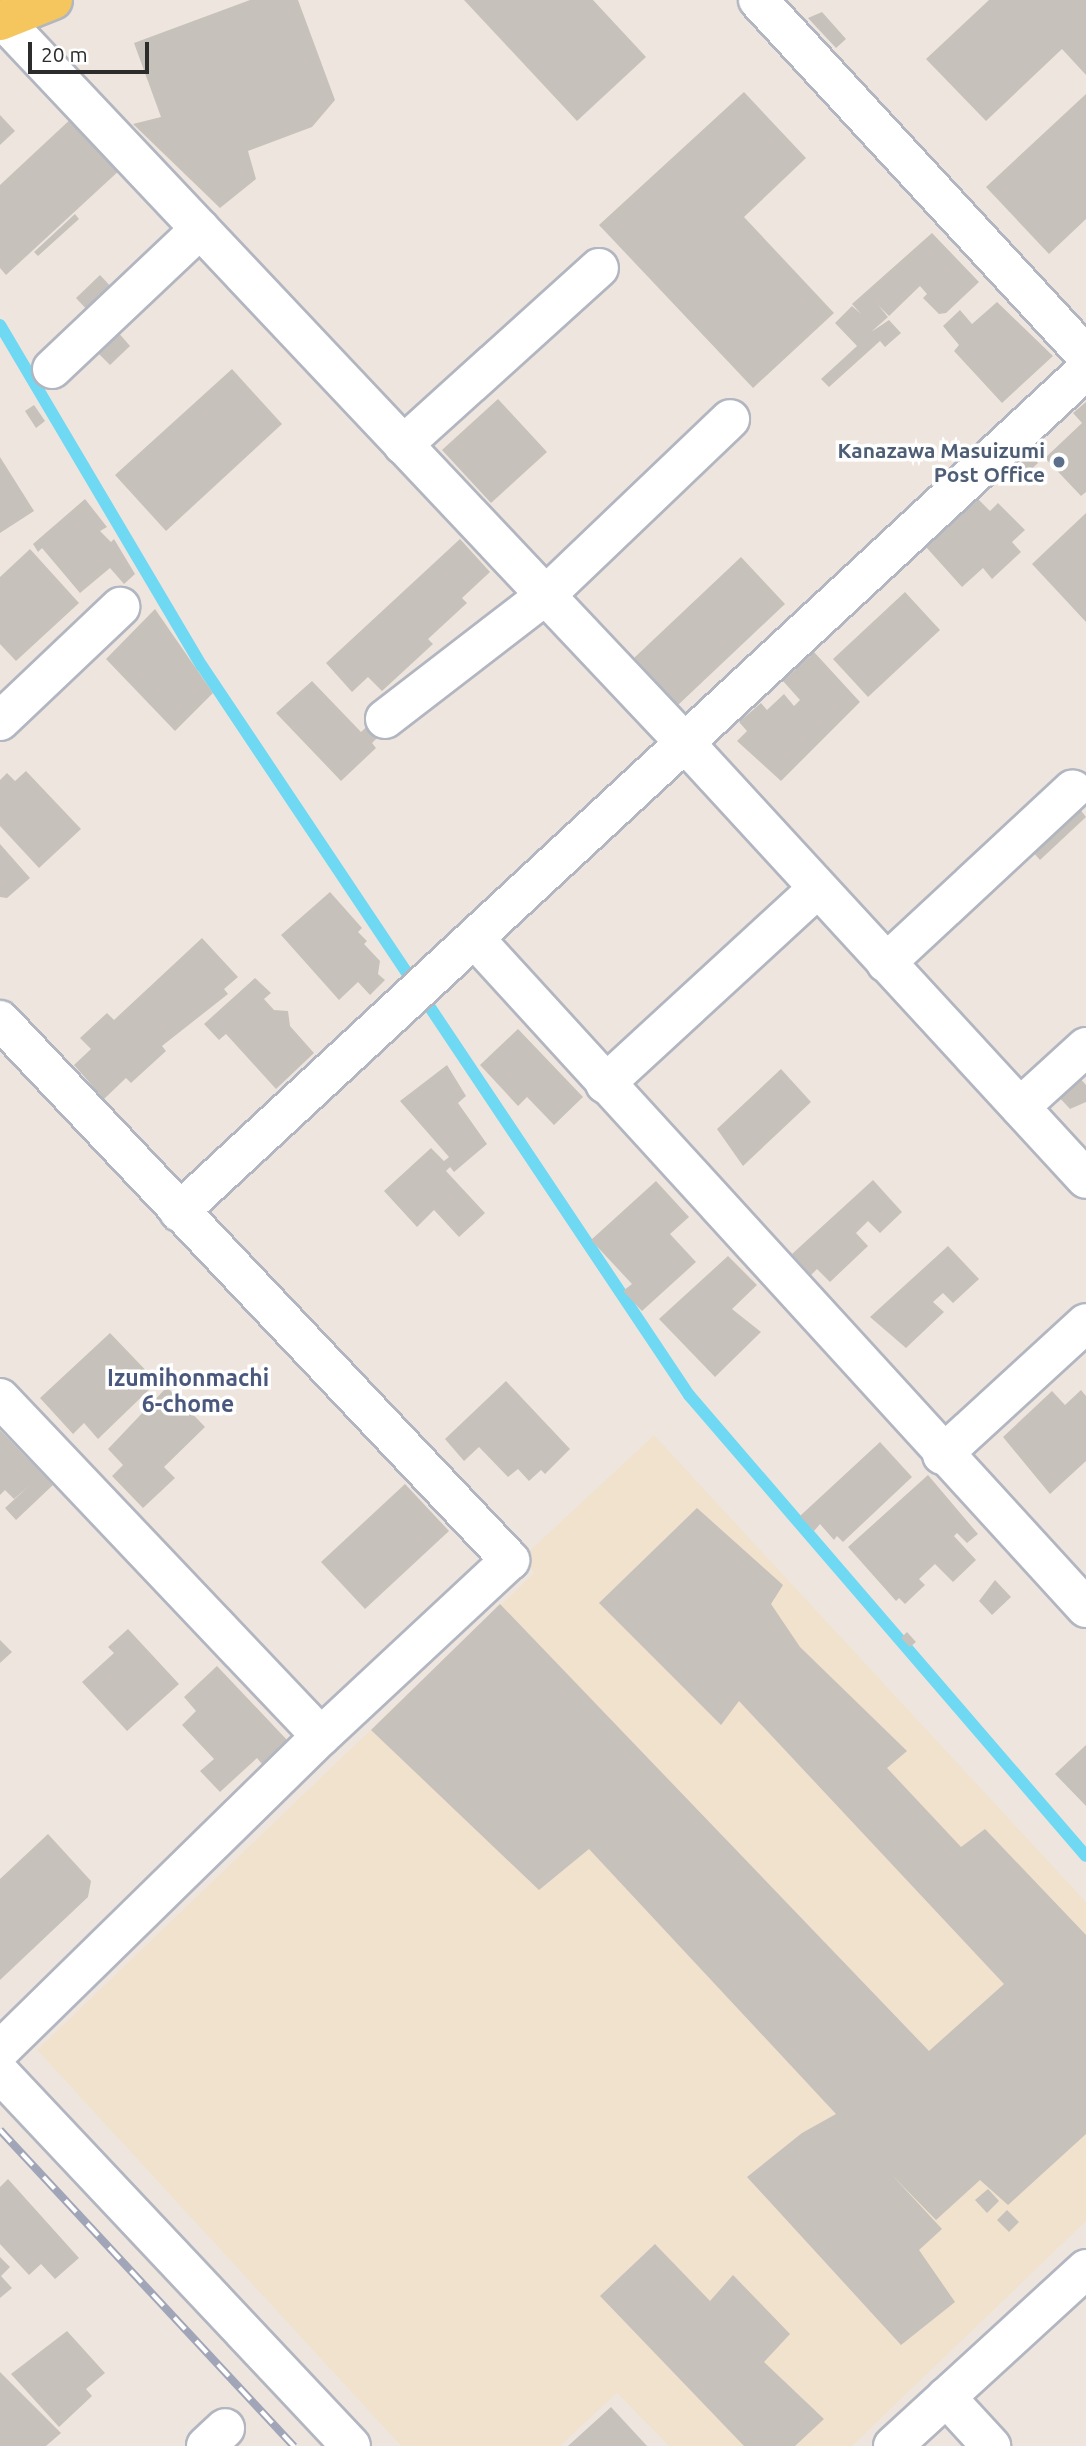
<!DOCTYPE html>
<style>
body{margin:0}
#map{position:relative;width:1086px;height:2446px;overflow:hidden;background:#eee6de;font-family:Ubuntu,sans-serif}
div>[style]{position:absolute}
.education>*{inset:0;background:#f0e2cd}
.stream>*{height:12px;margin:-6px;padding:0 6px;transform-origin:6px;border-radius:6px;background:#6fd8f2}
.building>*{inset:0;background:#c6c1ba}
.roads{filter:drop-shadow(2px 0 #b2b6c0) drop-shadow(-2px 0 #b2b6c0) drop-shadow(0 2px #b2b6c0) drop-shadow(0 -2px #b2b6c0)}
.minor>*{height:38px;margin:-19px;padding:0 19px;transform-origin:19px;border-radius:19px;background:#fff}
.major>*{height:38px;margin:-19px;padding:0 19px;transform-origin:19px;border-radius:19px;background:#f4c65d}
.rail>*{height:8px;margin-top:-4px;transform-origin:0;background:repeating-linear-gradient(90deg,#fff 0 16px,#a0a5b7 0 32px);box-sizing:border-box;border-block:2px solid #a0a5b7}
.dots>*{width:19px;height:19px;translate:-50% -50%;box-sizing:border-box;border:4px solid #fff;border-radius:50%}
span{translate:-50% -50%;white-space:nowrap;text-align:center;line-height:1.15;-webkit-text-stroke:7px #fff;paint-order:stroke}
.service-label{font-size:21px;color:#4e5e75;font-weight:700}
.right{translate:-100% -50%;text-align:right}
.neighbourhood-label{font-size:23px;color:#4b587e;font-weight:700}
.scale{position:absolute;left:28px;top:42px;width:121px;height:32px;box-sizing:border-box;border:4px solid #2c2c2c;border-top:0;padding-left:9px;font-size:21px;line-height:24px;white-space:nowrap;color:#2c2c2c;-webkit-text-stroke:5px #fff;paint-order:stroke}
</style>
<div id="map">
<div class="education">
<div style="clip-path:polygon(654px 1435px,1086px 1902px,1086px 2221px,852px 2446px,669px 2446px,617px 2393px,560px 2446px,401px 2446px,37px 2050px,534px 1573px,524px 1556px)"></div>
</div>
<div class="stream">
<div style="left:0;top:325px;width:396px;rotate:59.4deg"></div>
<div style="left:202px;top:666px;width:877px;rotate:56.26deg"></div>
<div style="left:689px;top:1395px;width:608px;rotate:49.27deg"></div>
</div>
<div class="building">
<div style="clip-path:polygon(250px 0,298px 0,335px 100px,312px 127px,248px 151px,256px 179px,220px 208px,133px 124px,161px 117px,134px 43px)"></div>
<div style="clip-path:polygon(464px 0,593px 0,646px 57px,577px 121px)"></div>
<div style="clip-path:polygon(989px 0,1086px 0,1086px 75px,1062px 49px,986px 121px,926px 59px)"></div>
<div style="clip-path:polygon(822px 12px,846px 39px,836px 48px,808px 18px)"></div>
<div style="clip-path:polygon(744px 92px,806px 158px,744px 217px,834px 313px,753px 388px,599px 225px)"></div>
<div style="clip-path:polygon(1086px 94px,1086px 219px,1049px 254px,986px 187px)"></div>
<div style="clip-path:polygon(0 115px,15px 131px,0 145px)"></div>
<div style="clip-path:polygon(74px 116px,122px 168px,6px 275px,0 268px,0 185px)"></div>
<div style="clip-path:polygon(75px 214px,79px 219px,38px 256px,34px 252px)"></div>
<div style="clip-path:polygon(932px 233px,979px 282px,946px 313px,939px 314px,923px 298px,927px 294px,920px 286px,889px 316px,878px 305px,888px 317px,871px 332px,889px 320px,901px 333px,885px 347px,880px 341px,829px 387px,821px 379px,857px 346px,835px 323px,852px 306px,861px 314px,852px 304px)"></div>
<div style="clip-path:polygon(100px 275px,114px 290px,89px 312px,76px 298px)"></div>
<div style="clip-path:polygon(997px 302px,1053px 356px,1002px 403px,954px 351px,959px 345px,943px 326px,960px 310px,972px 324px)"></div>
<div style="clip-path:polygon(117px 331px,130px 346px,110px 365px,96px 351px)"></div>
<div style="clip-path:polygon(232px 369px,282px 424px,166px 531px,115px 475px)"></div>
<div style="clip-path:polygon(498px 399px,547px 452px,491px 503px,442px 450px)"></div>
<div style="clip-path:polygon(1086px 402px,1086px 492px,1081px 496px,1045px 458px,1082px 423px,1073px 413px)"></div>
<div style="clip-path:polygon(34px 405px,45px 421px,36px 428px,25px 411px)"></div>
<div style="clip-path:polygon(1030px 454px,1038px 463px,1017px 482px,1009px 474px)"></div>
<div style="clip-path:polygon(0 457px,34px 511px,0 533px)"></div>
<div style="clip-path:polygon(85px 499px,107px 527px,100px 531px,111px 542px,114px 539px,135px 574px,124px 584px,110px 568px,80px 593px,42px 548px,38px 552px,33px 544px)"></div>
<div style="clip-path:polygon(978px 499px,990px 511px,998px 503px,1025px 530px,1012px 542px,1021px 552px,992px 579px,983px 568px,962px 587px,926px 547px)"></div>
<div style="clip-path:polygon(1086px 513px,1086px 622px,1032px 564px)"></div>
<div style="clip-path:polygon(460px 539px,490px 572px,462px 598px,467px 603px,428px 639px,433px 644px,382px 691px,368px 677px,352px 692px,326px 663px)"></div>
<div style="clip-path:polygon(30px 549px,79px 603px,16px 661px,0 644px,0 577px)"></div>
<div style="clip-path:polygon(741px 557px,785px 604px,678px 705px,634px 658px)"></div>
<div style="clip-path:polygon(905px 592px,940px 630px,868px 697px,833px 659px)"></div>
<div style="clip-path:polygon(155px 609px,213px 693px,175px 731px,106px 659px)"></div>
<div style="clip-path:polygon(814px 652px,860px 702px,781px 781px,737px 741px,747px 731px,739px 722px,761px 703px,767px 710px,784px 694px,794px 706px,800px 700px,783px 681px)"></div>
<div style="clip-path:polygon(312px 681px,361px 732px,374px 720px,384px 731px,372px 743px,376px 748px,341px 781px,276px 713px)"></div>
<div style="clip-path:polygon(26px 771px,81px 829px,39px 868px,0 826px,0 780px,7px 773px,15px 781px)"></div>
<div style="clip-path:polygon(1079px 808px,1086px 817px,1040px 860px,1032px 851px)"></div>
<div style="clip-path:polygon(0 844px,30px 878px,7px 898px,0 897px)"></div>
<div style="clip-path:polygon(330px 892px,362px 928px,358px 932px,367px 941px,364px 944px,380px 961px,378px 974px,385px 980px,370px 995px,358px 982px,339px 1000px,281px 935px)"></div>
<div style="clip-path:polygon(202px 938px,238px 977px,224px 989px,228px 994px,162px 1046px,166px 1051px,131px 1083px,126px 1078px,104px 1099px,74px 1065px,91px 1049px,80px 1038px,107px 1013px,114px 1020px)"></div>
<div style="clip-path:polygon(255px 978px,271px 993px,264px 999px,274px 1010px,288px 1011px,290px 1026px,314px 1053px,276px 1089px,226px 1034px,219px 1040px,204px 1024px)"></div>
<div style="clip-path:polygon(518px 1029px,583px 1097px,554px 1125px,527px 1097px,518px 1106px,480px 1065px)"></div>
<div style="clip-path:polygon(447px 1065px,466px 1096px,458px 1103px,487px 1144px,454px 1172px,450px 1167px,446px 1171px,485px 1213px,459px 1237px,434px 1210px,417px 1227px,384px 1191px,431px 1148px,444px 1161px,449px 1157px,400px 1101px)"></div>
<div style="clip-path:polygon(781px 1069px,811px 1102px,743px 1166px,717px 1129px)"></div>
<div style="clip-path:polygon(1078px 1076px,1086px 1085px,1086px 1102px,1070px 1109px,1057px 1095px)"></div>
<div style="clip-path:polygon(873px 1180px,902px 1212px,880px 1233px,868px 1221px,856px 1233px,868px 1246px,830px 1282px,817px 1269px,811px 1275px,792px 1254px)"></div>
<div style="clip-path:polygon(656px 1181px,689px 1217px,670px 1234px,696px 1262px,642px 1311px,623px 1291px,632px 1284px,591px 1240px)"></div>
<div style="clip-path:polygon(948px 1246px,979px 1279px,953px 1303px,943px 1293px,933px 1302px,944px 1312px,906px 1348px,870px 1317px)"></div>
<div style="clip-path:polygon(728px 1256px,757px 1285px,732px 1309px,761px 1332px,715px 1377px,659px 1319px)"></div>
<div style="clip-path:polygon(110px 1333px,157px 1382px,98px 1439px,84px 1423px,73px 1434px,40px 1398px)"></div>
<div style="clip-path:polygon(506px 1381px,570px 1449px,545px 1474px,541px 1470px,529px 1481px,518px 1469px,508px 1477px,479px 1447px,464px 1461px,445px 1439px)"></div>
<div style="clip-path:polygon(167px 1387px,205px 1427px,164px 1467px,175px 1478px,143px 1508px,112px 1476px,123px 1465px,108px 1449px)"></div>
<div style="clip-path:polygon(1081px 1390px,1086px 1396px,1086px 1461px,1050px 1494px,1003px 1437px,1052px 1391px,1065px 1405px)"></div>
<div style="clip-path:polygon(0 1430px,53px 1485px,16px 1520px,5px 1508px,30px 1485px,14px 1499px,5px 1490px,0 1495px)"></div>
<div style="clip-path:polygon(880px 1442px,912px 1477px,843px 1542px,837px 1536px,834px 1540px,820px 1524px,814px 1531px,800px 1516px)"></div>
<div style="clip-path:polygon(928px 1475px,978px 1534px,967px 1543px,957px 1533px,954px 1536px,976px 1560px,953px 1582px,935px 1564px,919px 1579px,925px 1585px,905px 1604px,899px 1598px,896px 1601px,848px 1547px)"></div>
<div style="clip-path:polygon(405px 1484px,449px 1531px,365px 1609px,321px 1562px)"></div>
<div style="clip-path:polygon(697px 1508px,783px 1585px,771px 1604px,800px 1647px,907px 1751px,887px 1768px,961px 1847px,985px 1829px,1086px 1935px,1086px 2134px,1008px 2205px,980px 2180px,936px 2220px,891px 2174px,942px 2229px,919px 2250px,955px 2302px,901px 2345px,747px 2177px,802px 2133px,836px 2114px,589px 1849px,539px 1890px,371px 1730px,500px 1604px,929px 2051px,1004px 1984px,739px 1701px,721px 1725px,599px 1603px)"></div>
<div style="clip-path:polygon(995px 1580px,1011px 1597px,992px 1615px,979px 1601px)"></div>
<div style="clip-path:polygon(128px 1629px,179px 1684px,127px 1731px,82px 1682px,114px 1653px,108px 1647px)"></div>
<div style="clip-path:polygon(907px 1632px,916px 1642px,910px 1647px,901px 1638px)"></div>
<div style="clip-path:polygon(0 1640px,12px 1652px,0 1663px)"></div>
<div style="clip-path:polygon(217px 1666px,287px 1740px,262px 1764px,257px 1758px,220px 1792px,200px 1771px,214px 1759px,182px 1725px,196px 1711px,184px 1697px)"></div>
<div style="clip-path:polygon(1086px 1745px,1086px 1806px,1055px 1774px)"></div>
<div style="clip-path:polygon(48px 1834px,91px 1881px,88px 1897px,0 1980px,0 1879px)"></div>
<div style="clip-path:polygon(8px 2179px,79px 2258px,55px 2279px,41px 2264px,29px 2275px,0 2244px,0 2187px)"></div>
<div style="clip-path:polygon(988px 2189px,999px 2201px,987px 2213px,975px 2200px)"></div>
<div style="clip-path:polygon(1007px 2210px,1019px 2222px,1009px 2232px,997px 2220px)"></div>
<div style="clip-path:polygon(655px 2244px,710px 2301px,733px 2275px,790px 2334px,764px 2362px,824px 2419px,795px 2446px,744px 2446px,600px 2296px)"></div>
<div style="clip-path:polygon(0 2257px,10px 2267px,1px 2276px,12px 2288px,0 2298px)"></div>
<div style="clip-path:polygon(67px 2331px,105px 2373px,86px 2389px,92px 2396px,59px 2427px,11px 2374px)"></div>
<div style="clip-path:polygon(0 2372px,61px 2433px,46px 2446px,0 2446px)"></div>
<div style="clip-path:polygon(611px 2407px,647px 2446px,568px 2446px)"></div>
</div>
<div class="roads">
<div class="minor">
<div style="left:758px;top:0;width:483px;rotate:47.3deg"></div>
<div style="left:3px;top:20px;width:994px;rotate:46.67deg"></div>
<div style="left:685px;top:743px;width:592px;rotate:47.39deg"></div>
<div style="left:52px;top:369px;width:204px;rotate:-43.4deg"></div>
<div style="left:403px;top:445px;width:264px;rotate:-42.1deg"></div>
<div style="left:385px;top:719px;width:202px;rotate:-37.6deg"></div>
<div style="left:545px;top:596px;width:256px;rotate:-43.7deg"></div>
<div style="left:0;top:721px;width:166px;rotate:-43.5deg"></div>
<div style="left:475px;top:939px;width:906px;rotate:47.59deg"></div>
<div style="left:886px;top:963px;width:255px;rotate:-42.9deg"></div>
<div style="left:0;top:1020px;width:743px;rotate:46.64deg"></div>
<div style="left:510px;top:1560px;width:258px;rotate:137deg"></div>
<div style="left:321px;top:1736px;width:449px;rotate:135.6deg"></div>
<div style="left:605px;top:1084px;width:289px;rotate:-42.6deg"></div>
<div style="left:1020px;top:1107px;width:89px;rotate:-42.3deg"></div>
<div style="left:179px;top:1212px;width:1238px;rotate:-42.87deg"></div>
<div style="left:0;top:1398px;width:466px;rotate:46.5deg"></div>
<div style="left:942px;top:1455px;width:195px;rotate:-42.5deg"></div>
<div style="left:0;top:2073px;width:512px;rotate:46.74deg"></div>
<div style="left:946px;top:2397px;width:67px;rotate:47.4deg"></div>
<div style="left:206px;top:2446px;width:26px;rotate:-43deg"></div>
<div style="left:893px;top:2446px;width:262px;rotate:-42.5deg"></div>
</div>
<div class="major">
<div style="left:0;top:21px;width:57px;rotate:-21.6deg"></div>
</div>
</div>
<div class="rail">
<div style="left:0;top:2130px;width:432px;rotate:47.1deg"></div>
</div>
<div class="dots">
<div style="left:1059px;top:462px;background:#5c6f8a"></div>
</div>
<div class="service-label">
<span class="right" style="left:1045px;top:462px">Kanazawa Masuizumi<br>Post Office</span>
</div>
<div class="neighbourhood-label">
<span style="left:188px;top:1391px">Izumihonmachi<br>6-chome</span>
</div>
<div class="scale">20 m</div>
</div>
